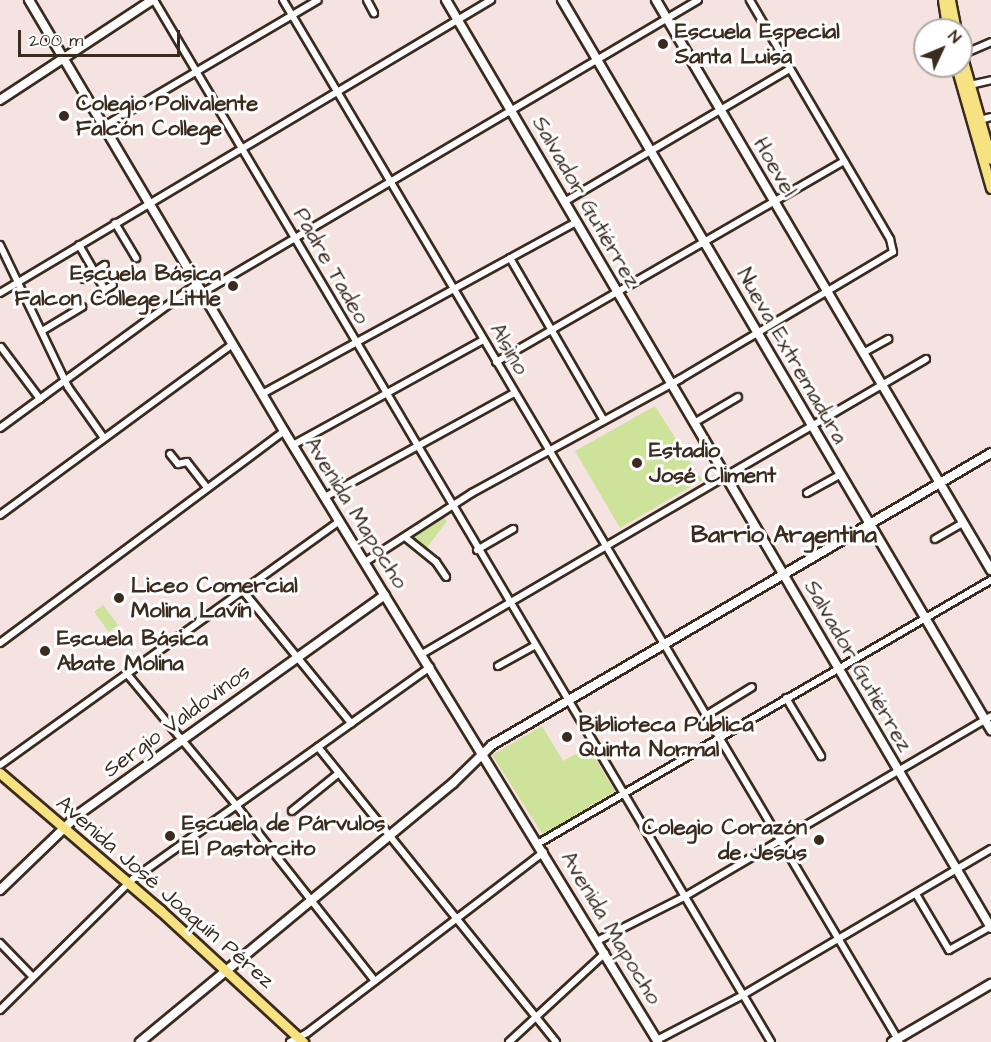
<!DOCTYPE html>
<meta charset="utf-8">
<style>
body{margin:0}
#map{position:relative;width:991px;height:1042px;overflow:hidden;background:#f4e3e0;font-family:"Architects Daughter",sans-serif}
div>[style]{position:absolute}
.green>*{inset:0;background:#cce399}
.roads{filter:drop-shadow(2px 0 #3b2a1e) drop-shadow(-2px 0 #3b2a1e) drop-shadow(0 2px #3b2a1e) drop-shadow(0 -2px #3b2a1e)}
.street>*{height:6px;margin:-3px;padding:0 3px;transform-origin:3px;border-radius:3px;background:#fff}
.secondary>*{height:8px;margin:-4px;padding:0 4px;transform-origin:4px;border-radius:4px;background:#fff}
.primary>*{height:9px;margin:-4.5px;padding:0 4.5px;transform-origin:4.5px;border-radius:4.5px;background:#f7e281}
.dots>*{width:16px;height:16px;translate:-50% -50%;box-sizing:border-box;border:3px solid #fff;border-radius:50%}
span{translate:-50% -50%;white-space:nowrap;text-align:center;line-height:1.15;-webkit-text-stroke:6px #fff;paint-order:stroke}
.poi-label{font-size:22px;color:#3b2a1e;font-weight:700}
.left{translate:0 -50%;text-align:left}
.right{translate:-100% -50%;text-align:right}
.street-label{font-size:22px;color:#3b2a1e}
.neighbourhood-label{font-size:24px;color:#3b2a1e;font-weight:700}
.north{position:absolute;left:913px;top:18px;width:60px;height:60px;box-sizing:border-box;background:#fff;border:2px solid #b1aaa5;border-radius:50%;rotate:46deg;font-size:16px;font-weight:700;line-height:24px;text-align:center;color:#3b2a1e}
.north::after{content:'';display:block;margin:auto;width:21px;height:27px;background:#3b2a1e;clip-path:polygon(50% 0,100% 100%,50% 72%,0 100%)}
.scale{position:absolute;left:18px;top:30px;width:162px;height:27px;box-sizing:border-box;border:3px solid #3b2a1e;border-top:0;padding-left:8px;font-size:18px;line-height:21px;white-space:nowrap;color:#3b2a1e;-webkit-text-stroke:4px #fff;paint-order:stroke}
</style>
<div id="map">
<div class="green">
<div style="clip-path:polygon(655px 406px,702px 480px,620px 528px,575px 451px)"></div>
<div style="clip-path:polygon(443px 517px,447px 521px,425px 550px,411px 539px)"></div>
<div style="clip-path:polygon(103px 605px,118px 625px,109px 632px,94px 612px)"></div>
<div style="clip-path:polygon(542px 726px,563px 761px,588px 747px,615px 791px,543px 835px,492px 755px)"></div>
</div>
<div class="roads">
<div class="street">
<div style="left:154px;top:0;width:1211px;rotate:59.37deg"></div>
<div style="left:283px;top:0;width:1210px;rotate:59.39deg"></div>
<div style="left:367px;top:0;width:15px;rotate:62deg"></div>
<div style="left:961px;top:55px;width:33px;rotate:-23deg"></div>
<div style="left:970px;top:85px;width:22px;rotate:-13deg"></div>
<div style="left:980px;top:120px;width:11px;rotate:-15deg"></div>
<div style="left:104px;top:126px;width:248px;rotate:-30.5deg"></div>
<div style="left:564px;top:202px;width:262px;rotate:-30.5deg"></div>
<div style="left:115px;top:223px;width:41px;rotate:59deg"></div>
<div style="left:0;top:245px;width:157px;rotate:64.4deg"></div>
<div style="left:68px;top:387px;width:62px;rotate:54.8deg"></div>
<div style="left:79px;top:245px;width:52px;rotate:60deg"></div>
<div style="left:510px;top:258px;width:186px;rotate:60deg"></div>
<div style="left:84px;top:279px;width:25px;rotate:-34deg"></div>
<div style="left:0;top:293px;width:572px;rotate:-30.83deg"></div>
<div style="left:99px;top:293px;width:16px;rotate:-30deg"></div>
<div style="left:202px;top:293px;width:576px;rotate:-30.57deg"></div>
<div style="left:42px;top:331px;width:47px;rotate:-31deg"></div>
<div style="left:1px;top:347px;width:65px;rotate:53.1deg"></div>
<div style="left:863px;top:353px;width:29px;rotate:-29deg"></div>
<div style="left:496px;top:362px;width:402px;rotate:-30deg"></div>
<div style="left:262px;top:394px;width:358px;rotate:-28.7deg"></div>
<div style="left:694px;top:423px;width:51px;rotate:-30.6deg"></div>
<div style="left:0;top:428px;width:244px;rotate:-36.2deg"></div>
<div style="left:293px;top:445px;width:217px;rotate:-28.9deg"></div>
<div style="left:170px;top:454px;width:13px;rotate:51deg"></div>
<div style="left:178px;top:464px;width:9px;rotate:-13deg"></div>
<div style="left:187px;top:462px;width:33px;rotate:52deg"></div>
<div style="left:807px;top:493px;width:39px;rotate:-29deg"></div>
<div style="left:325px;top:497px;width:216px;rotate:-28.8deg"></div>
<div style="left:0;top:515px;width:289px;rotate:-36.3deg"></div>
<div style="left:405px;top:537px;width:40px;rotate:39deg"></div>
<div style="left:436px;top:562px;width:18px;rotate:56deg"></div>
<div style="left:935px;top:539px;width:32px;rotate:-30deg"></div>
<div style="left:477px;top:550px;width:42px;rotate:-30.3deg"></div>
<div style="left:365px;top:562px;width:127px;rotate:-32.8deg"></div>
<div style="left:472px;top:493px;width:237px;rotate:-28.7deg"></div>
<div style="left:680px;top:379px;width:248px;rotate:-30.8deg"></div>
<div style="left:893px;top:252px;width:13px;rotate:-103deg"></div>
<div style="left:890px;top:239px;width:277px;rotate:-120.4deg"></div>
<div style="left:243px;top:591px;width:171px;rotate:50.7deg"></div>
<div style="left:0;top:643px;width:354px;rotate:-36.7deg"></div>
<div style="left:422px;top:654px;width:584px;rotate:-30.34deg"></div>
<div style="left:498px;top:666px;width:41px;rotate:-29.1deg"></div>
<div style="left:127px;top:674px;width:170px;rotate:50.2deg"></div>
<div style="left:236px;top:805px;width:224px;rotate:51.7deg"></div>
<div style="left:786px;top:698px;width:68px;rotate:58.9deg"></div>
<div style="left:705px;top:716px;width:55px;rotate:-31.7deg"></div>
<div style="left:318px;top:747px;width:379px;rotate:51.1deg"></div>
<div style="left:0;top:765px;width:418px;rotate:-35.7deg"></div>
<div style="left:292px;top:811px;width:60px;rotate:-39deg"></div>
<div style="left:539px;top:843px;width:523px;rotate:-30.19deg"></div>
<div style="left:916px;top:894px;width:65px;rotate:59.5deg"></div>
<div style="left:949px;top:950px;width:47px;rotate:-29.3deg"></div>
<div style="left:597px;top:941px;width:97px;rotate:-26.8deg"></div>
<div style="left:684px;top:897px;width:356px;rotate:-30.5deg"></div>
<div style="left:0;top:943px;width:47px;rotate:45.9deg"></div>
<div style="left:0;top:1010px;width:187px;rotate:-44.6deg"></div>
<div style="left:133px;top:879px;width:365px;rotate:-35.5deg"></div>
<div style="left:657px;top:1040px;width:97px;rotate:-27.6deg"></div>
<div style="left:743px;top:995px;width:288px;rotate:-30.5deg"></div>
<div style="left:290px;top:1042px;width:19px;rotate:-28deg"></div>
<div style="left:307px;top:1033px;width:298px;rotate:-37.4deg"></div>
<div style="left:509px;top:1042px;width:131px;rotate:-42.8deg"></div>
</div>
<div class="secondary">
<div style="left:29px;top:0;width:501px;rotate:59.39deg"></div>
<div style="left:284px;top:431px;width:716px;rotate:58.53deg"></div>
<div style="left:446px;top:0;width:1076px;rotate:59.57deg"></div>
<div style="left:562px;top:0;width:847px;rotate:59.56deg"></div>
<div style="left:656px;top:0;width:661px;rotate:59.56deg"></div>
<div style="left:0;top:100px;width:182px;rotate:-33.3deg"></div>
<div style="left:0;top:890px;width:110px;rotate:-43.9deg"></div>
<div style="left:79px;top:814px;width:376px;rotate:-35.6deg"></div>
<div style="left:140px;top:1042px;width:406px;rotate:-39.6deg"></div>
<div style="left:453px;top:783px;width:54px;rotate:-44.3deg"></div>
<div style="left:492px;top:745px;width:578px;rotate:-30.33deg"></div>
<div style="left:892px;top:1042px;width:115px;rotate:-30.4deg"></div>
</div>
<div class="primary">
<div style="left:943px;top:0;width:30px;rotate:81deg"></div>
<div style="left:950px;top:0;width:31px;rotate:79deg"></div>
<div style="left:961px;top:54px;width:109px;rotate:74.1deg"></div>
<div style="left:956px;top:66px;width:127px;rotate:74deg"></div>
<div style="left:0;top:773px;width:211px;rotate:40.6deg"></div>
<div style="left:160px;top:910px;width:195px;rotate:42.7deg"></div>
</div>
</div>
<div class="dots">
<div style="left:663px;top:44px;background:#3b2a1e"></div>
<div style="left:64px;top:116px;background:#3b2a1e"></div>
<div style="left:233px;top:286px;background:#3b2a1e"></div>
<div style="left:637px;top:463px;background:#3b2a1e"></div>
<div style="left:119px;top:598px;background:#3b2a1e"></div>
<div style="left:45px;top:651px;background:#3b2a1e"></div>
<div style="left:567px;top:737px;background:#3b2a1e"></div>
<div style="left:170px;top:836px;background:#3b2a1e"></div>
<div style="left:819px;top:840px;background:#3b2a1e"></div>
</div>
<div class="poi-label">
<span class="left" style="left:675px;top:44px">Escuela Especial<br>Santa Luisa</span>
<span class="left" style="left:76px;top:116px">Colegio Polivalente<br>Falcón College</span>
<span class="right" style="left:221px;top:286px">Escuela Básica<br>Falcon College Little</span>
<span class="left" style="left:649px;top:463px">Estadio<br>José Climent</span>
<span class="left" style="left:131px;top:598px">Liceo Comercial<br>Molina Lavín</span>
<span class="left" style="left:57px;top:651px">Escuela Básica<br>Abate Molina</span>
<span class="left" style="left:579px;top:737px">Biblioteca Pública<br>Quinta Normal</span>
<span class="left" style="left:182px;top:836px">Escuela de Párvulos<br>El Pastorcito</span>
<span class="right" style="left:807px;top:840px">Colegio Corazón<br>de Jesús</span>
</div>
<div class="street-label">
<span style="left:775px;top:167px;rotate:60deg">Hoevel</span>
<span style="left:586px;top:202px;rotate:60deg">Salvador Gutiérrez</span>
<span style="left:331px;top:266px;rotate:60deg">Padre Tadeo</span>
<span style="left:509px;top:349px;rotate:60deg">Alsino</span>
<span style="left:792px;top:356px;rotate:60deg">Nueva Extremadura</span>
<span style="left:356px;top:513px;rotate:58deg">Avenida Mapocho</span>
<span style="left:858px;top:666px;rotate:60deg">Salvador Gutiérrez</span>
<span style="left:177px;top:721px;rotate:-36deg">Sergio Valdovinos</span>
<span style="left:165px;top:892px;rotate:41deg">Avenida José Joaquín Pérez</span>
<span style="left:611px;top:928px;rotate:59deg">Avenida Mapocho</span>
</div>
<div class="neighbourhood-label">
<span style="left:784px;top:536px">Barrio Argentina</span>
</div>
<div class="north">N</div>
<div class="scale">200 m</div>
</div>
